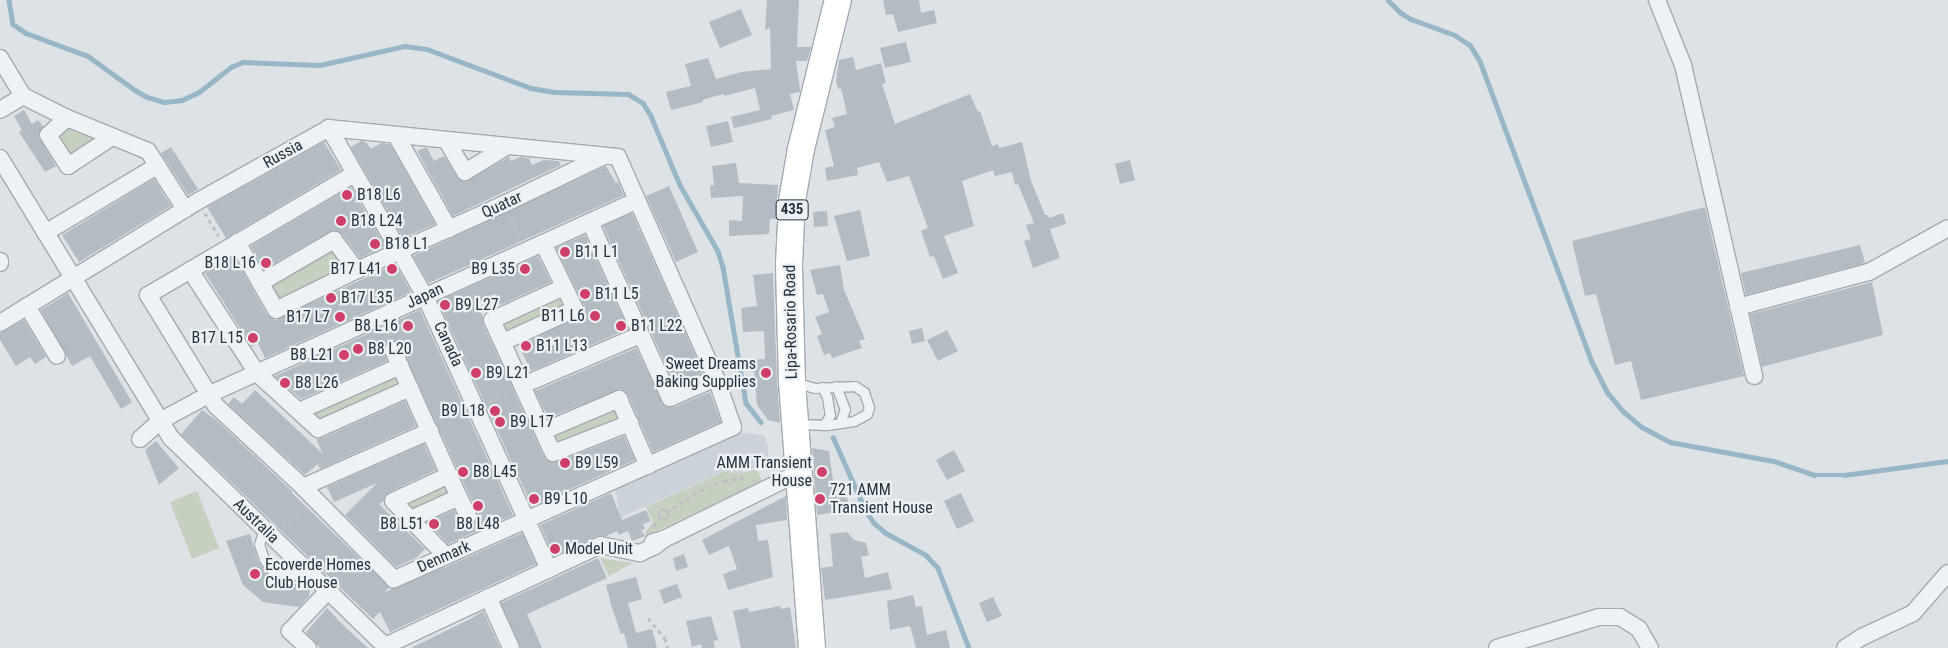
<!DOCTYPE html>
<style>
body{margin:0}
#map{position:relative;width:1948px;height:648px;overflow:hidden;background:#dde2e7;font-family:"Roboto Condensed",sans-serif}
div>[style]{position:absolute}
.built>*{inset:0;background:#cbd2d9}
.green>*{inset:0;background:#c5d1be}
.stream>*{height:4.5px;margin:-2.25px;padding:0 2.25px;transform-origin:2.25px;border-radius:2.25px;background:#97b6c8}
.building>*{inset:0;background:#b4bcc3}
.path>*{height:2.5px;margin-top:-1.25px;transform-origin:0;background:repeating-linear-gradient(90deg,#bbc0c5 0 4px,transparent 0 8px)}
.path>.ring{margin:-1.25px;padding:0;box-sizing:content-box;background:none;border:2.5px solid #bbc0c5;border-radius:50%}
.roads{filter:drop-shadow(1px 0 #a2aab1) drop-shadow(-1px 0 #a2aab1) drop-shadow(0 1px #a2aab1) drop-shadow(0 -1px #a2aab1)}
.lane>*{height:9px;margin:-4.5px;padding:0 4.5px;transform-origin:4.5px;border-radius:4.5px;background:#eff2f5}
.street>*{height:16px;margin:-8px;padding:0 8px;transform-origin:8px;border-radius:8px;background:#eff2f5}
.primary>*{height:26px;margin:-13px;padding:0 13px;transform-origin:13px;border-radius:13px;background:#fff}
.dots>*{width:14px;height:14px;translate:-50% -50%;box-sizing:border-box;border:2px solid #ecf1f4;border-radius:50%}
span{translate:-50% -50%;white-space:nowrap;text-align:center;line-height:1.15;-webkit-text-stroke:4.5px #ecf1f4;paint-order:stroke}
.shield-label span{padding:1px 4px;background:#ecf1f4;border:1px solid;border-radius:4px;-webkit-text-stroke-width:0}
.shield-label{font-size:15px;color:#26323d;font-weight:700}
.street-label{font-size:16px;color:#26323d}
.poi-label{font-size:16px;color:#26323d}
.left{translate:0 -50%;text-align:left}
.right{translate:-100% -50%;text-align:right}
</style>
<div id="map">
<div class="built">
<div style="clip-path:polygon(735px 432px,764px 435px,768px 446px,768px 462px,742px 474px,724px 471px,620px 518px,615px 488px)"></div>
</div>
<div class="green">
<div style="clip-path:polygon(67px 118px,112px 137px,68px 166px,48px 135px)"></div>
<div style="clip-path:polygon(334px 240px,357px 270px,276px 310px,260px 283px)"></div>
<div style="clip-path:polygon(564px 287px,575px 309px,503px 342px,492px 320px)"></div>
<div style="clip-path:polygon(400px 366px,410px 388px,318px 429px,299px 411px)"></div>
<div style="clip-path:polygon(619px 399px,630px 423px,553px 453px,544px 431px)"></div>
<div style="clip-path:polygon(757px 469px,762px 481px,647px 536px,645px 532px,653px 522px,646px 507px,725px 471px,741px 474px)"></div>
<div style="clip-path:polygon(449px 475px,459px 497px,411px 519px,393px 501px)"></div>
<div style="clip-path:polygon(197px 491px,219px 548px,192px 559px,170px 502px)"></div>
<div style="clip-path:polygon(600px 558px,633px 563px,609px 576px)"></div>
</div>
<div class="stream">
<div style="left:9px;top:0;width:24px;rotate:81deg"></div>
<div style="left:13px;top:24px;width:16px;rotate:35deg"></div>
<div style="left:26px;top:33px;width:66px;rotate:20.4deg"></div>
<div style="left:88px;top:56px;width:58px;rotate:35.9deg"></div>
<div style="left:135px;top:90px;width:14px;rotate:30deg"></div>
<div style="left:147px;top:97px;width:18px;rotate:16deg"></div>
<div style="left:164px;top:102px;width:18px;rotate:-6deg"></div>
<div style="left:182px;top:100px;width:19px;rotate:-25deg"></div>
<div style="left:199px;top:92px;width:41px;rotate:-38deg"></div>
<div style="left:231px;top:67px;width:13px;rotate:-23deg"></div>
<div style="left:243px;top:62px;width:77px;rotate:2.2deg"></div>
<div style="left:320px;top:65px;width:87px;rotate:-12.6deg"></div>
<div style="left:405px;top:46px;width:22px;rotate:8deg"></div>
<div style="left:427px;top:49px;width:111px;rotate:20.6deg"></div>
<div style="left:531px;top:88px;width:23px;rotate:10deg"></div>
<div style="left:554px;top:92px;width:74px;rotate:1.5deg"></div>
<div style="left:628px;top:94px;width:17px;rotate:31deg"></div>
<div style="left:643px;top:103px;width:15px;rotate:58deg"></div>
<div style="left:651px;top:116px;width:75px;rotate:67.2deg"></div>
<div style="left:680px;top:185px;width:76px;rotate:60.1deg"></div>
<div style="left:718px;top:251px;width:17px;rotate:73deg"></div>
<div style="left:723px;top:267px;width:138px;rotate:80.4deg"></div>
<div style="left:746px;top:403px;width:24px;rotate:52deg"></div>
<div style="left:1388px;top:0;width:18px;rotate:45deg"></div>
<div style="left:1401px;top:13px;width:12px;rotate:31deg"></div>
<div style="left:1411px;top:19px;width:47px;rotate:20deg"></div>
<div style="left:1455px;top:35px;width:18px;rotate:34deg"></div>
<div style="left:1470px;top:45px;width:19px;rotate:58deg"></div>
<div style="left:1480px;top:61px;width:321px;rotate:69.6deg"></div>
<div style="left:1592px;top:362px;width:35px;rotate:63deg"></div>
<div style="left:1608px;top:393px;width:25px;rotate:50deg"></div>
<div style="left:1624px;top:412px;width:23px;rotate:40deg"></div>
<div style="left:1642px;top:427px;width:32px;rotate:28deg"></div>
<div style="left:1670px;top:442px;width:106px;rotate:10.4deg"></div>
<div style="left:1774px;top:461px;width:43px;rotate:18.9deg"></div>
<div style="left:1815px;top:475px;width:29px"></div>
<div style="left:1844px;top:475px;width:105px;rotate:-7.7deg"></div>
<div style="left:833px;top:437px;width:81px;rotate:66deg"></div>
<div style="left:866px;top:511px;width:14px;rotate:56deg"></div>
<div style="left:874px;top:523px;width:16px;rotate:40deg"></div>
<div style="left:886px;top:533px;width:46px;rotate:28.8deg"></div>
<div style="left:926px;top:555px;width:18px;rotate:47deg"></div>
<div style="left:938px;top:568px;width:86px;rotate:68.8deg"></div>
</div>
<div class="building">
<div style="clip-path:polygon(767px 0,799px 0,797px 47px,811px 47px,807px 61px,796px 61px,800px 89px,800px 92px,790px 94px,794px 110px,771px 116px,772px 119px,734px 128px,731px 117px,760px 110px,755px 88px,724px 96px,723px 94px,702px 100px,703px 102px,671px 110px,666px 92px,691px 86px,685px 64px,708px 58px,716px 79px,741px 72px,771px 69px,770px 28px,765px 30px)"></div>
<div style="clip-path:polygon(883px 0,919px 0,921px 13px,934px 10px,937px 23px,898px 32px,893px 14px,886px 15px)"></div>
<div style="clip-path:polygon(741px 9px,752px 35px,720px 48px,709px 22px)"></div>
<div style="clip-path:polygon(906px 42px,911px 62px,885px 68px,880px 48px)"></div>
<div style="clip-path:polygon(853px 57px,856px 70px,881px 63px,886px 83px,882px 84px,895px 124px,970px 94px,978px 112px,980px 111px,992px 146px,998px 144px,999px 148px,1022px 142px,1031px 181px,1045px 215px,1048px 215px,1049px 218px,1063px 213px,1066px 224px,1050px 229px,1060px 258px,1033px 268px,1024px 241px,1031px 239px,1026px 225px,1034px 223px,1018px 184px,1015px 185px,1012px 172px,995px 176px,993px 170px,962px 181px,974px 226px,944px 236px,958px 273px,943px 279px,934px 256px,930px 257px,921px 231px,928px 228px,909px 176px,887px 182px,879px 162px,857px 168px,858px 175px,827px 181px,825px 168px,834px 166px,825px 130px,835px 127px,832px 118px,847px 114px,841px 88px,838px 89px,836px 81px,839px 60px)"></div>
<div style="clip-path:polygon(24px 110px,32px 124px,38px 120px,43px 126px,38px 136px,56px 166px,45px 172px,19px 132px,22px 130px,14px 116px)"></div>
<div style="clip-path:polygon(728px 121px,733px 142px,711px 147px,706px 126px)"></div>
<div style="clip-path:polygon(361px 141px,366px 142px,371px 149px,381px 143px,390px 144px,435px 224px,403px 238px,351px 147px)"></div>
<div style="clip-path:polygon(324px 142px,341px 170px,226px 238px,207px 207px)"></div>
<div style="clip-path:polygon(171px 147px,198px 189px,188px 195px,161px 153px)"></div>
<div style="clip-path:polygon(424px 148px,427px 148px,434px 161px,444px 156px,457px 177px,465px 182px,509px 157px,511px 161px,520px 157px,529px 158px,532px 165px,544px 160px,559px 161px,561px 165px,453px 216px,417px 151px)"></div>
<div style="clip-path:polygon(1130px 160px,1135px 180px,1120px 184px,1115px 164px)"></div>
<div style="clip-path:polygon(736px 163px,739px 183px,778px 185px,776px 219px,770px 219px,769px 234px,729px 236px,729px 220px,742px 221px,743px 196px,711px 198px,710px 186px,714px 185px,712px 166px)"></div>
<div style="clip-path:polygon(606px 166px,616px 183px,618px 182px,624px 195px,429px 283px,413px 256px)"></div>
<div style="clip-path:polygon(154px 179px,171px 206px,79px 262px,62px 235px)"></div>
<div style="clip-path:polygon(669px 186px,698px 252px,676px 262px,646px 196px)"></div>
<div style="clip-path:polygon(351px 187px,385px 246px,360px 258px,342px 234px,333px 230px,264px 269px,251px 246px)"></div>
<div style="clip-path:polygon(1705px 207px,1744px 376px,1641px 400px,1631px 361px,1615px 365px,1596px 294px,1585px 296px,1572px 241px)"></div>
<div style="clip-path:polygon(860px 210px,870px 256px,847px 261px,834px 216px)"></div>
<div style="clip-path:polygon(827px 211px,828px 226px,814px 227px,813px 212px)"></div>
<div style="clip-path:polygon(632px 213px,703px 373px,675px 385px,603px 226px)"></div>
<div style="clip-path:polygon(585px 235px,628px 329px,531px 371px,519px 346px,583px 314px,584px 305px,556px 248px)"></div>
<div style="clip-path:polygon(1860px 245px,1865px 263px,1746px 295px,1741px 273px)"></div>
<div style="clip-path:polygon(234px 256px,267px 315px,275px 320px,395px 264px,411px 292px,265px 358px,258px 343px,252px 347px,205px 273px)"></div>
<div style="clip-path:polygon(538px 256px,551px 282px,500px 305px,495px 294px,476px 302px,483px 317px,483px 324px,544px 457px,547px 461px,556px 462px,624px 436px,635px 460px,532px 506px,438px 301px)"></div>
<div style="clip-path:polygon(840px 265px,844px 290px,865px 339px,859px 341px,862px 348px,832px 358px,830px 353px,824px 355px,817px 336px,822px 334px,815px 317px,829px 312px,823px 294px,817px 295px,810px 270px)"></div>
<div style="clip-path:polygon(773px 273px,777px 382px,780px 423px,768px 420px,757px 405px,753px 360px,765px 359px,764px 331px,743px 332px,741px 308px,757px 306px,753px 275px)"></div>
<div style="clip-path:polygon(1872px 282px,1883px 335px,1762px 367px,1750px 314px)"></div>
<div style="clip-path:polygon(68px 293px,132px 402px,121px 409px,90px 356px,72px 366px,41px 310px)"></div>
<div style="clip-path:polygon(420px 310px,513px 515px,448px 544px,428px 522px,454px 510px,462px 524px,472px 525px,476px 521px,477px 512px,399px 342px,389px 341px,385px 344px,383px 349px,387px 361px,301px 399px,275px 376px)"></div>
<div style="clip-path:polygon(24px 320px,46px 357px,35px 364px,30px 357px,16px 366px,0 340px,0 333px)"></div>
<div style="clip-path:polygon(922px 328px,925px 341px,912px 344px,909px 331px)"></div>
<div style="clip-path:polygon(947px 330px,958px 351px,938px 361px,927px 340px)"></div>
<div style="clip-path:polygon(636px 348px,664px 406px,674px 407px,710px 392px,721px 422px,653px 452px,628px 395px,621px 389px,548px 418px,535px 391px)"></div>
<div style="clip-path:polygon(255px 390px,323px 454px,316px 439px,322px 438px,405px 401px,416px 426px,320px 469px,318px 464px,305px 475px,228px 404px,234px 397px,242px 404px)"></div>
<div style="clip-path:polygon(202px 410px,215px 419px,293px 492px,292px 493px,389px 587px,385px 592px,445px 567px,447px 569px,446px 567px,522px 533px,536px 564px,390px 632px,380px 612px,373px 619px,181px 434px)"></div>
<div style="clip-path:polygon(156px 441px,179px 468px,159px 485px,145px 450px)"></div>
<div style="clip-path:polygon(424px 444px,436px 470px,389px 492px,383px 502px,379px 504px,425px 549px,416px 558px,396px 567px,345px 515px,377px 483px,334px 502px,327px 487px)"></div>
<div style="clip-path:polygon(812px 448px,829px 451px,835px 496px,846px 493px,850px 510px,817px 515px)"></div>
<div style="clip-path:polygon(954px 450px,965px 471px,947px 480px,936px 460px)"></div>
<div style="clip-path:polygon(611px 493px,622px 520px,646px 510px,651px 521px,643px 524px,645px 529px,641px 530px,645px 536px,632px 541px,628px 531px,619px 535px,617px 531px,606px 536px,597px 536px,554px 556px,540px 525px)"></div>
<div style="clip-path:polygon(961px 493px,974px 521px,957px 529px,944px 501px)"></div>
<div style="clip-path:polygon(786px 496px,787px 520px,756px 525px,758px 541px,768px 540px,773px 577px,728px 590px,723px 574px,737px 569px,729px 546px,709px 555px,702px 540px)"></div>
<div style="clip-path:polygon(847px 532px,854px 540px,866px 543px,869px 555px,861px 557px,865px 578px,888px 572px,892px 589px,825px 600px,821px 568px,833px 566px,830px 534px)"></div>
<div style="clip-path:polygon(250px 534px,258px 561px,267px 574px,280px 581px,310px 587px,309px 596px,299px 607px,263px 602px,243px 585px,226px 541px)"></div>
<div style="clip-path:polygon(684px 554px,688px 567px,676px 571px,673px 558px)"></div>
<div style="clip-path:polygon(598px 558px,607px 578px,527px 614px,542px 648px,521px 648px,501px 603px)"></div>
<div style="clip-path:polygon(636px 577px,642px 599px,628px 603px,636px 633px,652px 629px,657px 648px,628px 648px,624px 633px,621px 634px,612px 608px,606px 585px)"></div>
<div style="clip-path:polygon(677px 584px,682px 597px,664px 604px,659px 590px)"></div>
<div style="clip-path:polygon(913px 595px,916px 607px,922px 606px,927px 635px,946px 630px,950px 648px,916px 648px,910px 626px,890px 630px,887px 601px)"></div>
<div style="clip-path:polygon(993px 597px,1002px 616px,987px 622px,979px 603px)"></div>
<div style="clip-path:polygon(780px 606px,781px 609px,790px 607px,796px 648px,741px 648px,733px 611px,748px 608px,749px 612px)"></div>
<div style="clip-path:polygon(327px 608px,343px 625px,368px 648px,320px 648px,306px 632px)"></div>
<div style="clip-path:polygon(483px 611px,500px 648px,411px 648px,472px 618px)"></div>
<div style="clip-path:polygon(711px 616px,718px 640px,713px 641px,715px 648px,702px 648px,701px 644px,692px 647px,686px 621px)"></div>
</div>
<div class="path">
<div style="left:205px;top:213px;width:27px;rotate:59deg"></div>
<div style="left:511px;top:217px;width:22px;rotate:66deg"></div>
<div style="left:323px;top:303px;width:22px;rotate:63deg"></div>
<div style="left:488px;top:402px;width:24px;rotate:-24deg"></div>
<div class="ring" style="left:659.5px;top:510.5px;width:6.5px;height:6.5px"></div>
<div style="left:666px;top:512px;width:40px;rotate:-32deg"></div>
<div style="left:700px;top:491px;width:26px;rotate:-23deg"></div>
<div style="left:724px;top:481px;width:19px;rotate:-9deg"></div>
<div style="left:653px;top:526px;width:11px;rotate:-45deg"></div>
<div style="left:283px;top:528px;width:30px;rotate:-45deg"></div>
<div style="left:630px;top:535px;width:12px;rotate:-9deg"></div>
<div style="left:648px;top:618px;width:26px;rotate:50deg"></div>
<div style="left:665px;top:638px;width:10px;rotate:73deg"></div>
</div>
<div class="roads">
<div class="lane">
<div style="left:794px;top:382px;width:22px;rotate:16deg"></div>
<div style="left:815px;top:388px;width:40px;rotate:-2.9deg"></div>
<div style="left:855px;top:386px;width:11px;rotate:34deg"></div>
<div style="left:864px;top:392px;width:16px;rotate:72deg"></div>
<div style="left:869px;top:407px;width:7px;rotate:106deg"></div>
<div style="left:867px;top:414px;width:15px;rotate:152deg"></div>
<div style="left:854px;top:421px;width:25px;rotate:171deg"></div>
<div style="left:829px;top:425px;width:31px;rotate:-178deg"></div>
<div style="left:836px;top:386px;width:25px;rotate:69deg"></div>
<div style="left:845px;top:409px;width:15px;rotate:110deg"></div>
<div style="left:822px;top:387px;width:11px;rotate:63deg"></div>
<div style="left:827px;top:397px;width:18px;rotate:81deg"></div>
<div style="left:830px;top:415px;width:12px;rotate:121deg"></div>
<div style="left:264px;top:529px;width:16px;rotate:108deg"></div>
<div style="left:259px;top:544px;width:16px;rotate:72deg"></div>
<div style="left:264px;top:559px;width:14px;rotate:54deg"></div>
<div style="left:272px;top:570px;width:24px;rotate:12deg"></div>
<div style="left:295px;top:575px;width:12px;rotate:-24deg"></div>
</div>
<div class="street">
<div style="left:1657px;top:0;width:70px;rotate:68.2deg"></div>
<div style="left:1683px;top:65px;width:319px;rotate:77.1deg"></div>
<div style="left:0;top:58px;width:44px;rotate:58.8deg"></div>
<div style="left:0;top:110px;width:27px;rotate:-31deg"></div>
<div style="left:23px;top:96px;width:49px;rotate:26.6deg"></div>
<div style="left:67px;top:118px;width:87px;rotate:22.2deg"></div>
<div style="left:148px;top:151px;width:69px;rotate:57.5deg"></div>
<div style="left:67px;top:118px;width:25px;rotate:138deg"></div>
<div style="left:48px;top:135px;width:37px;rotate:57deg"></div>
<div style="left:68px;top:166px;width:53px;rotate:-33.4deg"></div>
<div style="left:329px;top:128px;width:193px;rotate:60.3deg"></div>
<div style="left:425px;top:296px;width:300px;rotate:65.6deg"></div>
<div style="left:397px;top:137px;width:106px;rotate:60.5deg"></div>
<div style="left:447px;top:141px;width:36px;rotate:60deg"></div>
<div style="left:465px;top:172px;width:48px;rotate:-31.4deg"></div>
<div style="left:0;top:158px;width:328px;rotate:58.6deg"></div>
<div style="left:171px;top:438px;width:298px;rotate:44.2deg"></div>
<div style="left:385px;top:646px;width:238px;rotate:-25.1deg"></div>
<div style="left:601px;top:545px;width:40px;rotate:12deg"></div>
<div style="left:640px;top:553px;width:17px;rotate:-25deg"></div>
<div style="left:655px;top:546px;width:11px;rotate:-38deg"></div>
<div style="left:590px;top:222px;width:193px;rotate:65.6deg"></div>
<div style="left:670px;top:398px;width:50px;rotate:-23.5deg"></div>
<div style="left:45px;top:233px;width:131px;rotate:-30.9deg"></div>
<div style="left:237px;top:242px;width:78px;rotate:60.2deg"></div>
<div style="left:276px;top:310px;width:90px;rotate:-26.3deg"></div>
<div style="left:357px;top:270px;width:161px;rotate:-24.2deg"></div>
<div style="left:504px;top:204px;width:111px;rotate:-25.6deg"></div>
<div style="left:0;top:261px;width:2px;rotate:90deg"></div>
<div style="left:190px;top:270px;width:123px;rotate:57deg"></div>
<div style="left:257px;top:373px;width:83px;rotate:42.6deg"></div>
<div style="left:318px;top:429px;width:101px;rotate:-24deg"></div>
<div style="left:260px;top:283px;width:86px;rotate:-30.2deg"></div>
<div style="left:334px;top:240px;width:38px;rotate:53deg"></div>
<div style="left:564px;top:287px;width:79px;rotate:155.4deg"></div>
<div style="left:492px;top:320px;width:146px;rotate:65.4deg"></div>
<div style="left:553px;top:453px;width:83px;rotate:-21.3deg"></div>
<div style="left:27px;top:306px;width:58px;rotate:59deg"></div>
<div style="left:1738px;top:307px;width:136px;rotate:-15deg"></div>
<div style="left:1869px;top:272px;width:90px;rotate:-29.1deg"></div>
<div style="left:0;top:323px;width:233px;rotate:-31.6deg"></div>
<div style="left:198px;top:201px;width:150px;rotate:-29.1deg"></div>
<div style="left:329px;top:128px;width:290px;rotate:5.7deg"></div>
<div style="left:618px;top:157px;width:242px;rotate:66.1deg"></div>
<div style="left:716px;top:378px;width:52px;rotate:70.9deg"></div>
<div style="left:733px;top:427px;width:372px;rotate:155.8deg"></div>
<div style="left:394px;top:579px;width:129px;rotate:-134.7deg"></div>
<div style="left:303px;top:487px;width:119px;rotate:-137deg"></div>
<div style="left:216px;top:406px;width:130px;rotate:-121.5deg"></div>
<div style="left:148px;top:295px;width:239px;rotate:-30.4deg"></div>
<div style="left:503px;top:342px;width:79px;rotate:-24.6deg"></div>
<div style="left:575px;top:309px;width:73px;rotate:-115.9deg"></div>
<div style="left:393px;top:350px;width:17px;rotate:66deg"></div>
<div style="left:523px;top:385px;width:127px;rotate:-23.1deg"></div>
<div style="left:299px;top:411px;width:111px;rotate:-24deg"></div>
<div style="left:400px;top:366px;width:144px;rotate:65.8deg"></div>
<div style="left:459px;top:497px;width:53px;rotate:155.4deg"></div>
<div style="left:544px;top:431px;width:82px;rotate:-23.1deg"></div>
<div style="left:619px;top:399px;width:73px;rotate:66.6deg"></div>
<div style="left:140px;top:439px;width:27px;rotate:-42deg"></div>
<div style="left:160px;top:421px;width:55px;rotate:-28.4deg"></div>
<div style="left:208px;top:395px;width:471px;rotate:-24.4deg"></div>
<div style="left:303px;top:487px;width:139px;rotate:-23.8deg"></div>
<div style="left:459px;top:497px;width:21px;rotate:65deg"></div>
<div style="left:653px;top:542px;width:11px;rotate:-15deg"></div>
<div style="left:664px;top:539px;width:149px;rotate:-26.2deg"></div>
<div style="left:446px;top:556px;width:76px;rotate:-133.9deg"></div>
<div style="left:393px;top:501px;width:62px;rotate:-24.9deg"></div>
<div style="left:488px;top:597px;width:56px;rotate:65.7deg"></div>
<div style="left:308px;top:648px;width:25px;rotate:-137deg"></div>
<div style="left:290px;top:631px;width:55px;rotate:-46.5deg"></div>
<div style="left:1497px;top:648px;width:107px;rotate:-16.9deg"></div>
<div style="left:1599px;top:617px;width:21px"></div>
<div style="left:1620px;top:617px;width:22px;rotate:32deg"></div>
<div style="left:1639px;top:629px;width:22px;rotate:60deg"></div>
<div style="left:1845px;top:648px;width:20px;rotate:-33deg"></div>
<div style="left:1862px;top:637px;width:56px;rotate:-25.2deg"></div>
<div style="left:1913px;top:613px;width:53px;rotate:-48.8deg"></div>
</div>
<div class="primary">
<div style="left:812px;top:648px;width:267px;rotate:-94.3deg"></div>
<div style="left:792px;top:382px;width:118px;rotate:-91.5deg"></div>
<div style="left:789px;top:264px;width:63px;rotate:-87.3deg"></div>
<div style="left:792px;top:201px;width:53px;rotate:-80.2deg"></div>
<div style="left:801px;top:149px;width:154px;rotate:-76.1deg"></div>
</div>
</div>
<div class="dots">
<div style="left:347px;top:195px;background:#ce3f6a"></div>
<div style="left:341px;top:221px;background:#ce3f6a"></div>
<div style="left:375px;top:244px;background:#ce3f6a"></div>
<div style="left:565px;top:252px;background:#ce3f6a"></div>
<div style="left:266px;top:263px;background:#ce3f6a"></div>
<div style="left:392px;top:269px;background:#ce3f6a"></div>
<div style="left:525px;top:269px;background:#ce3f6a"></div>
<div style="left:585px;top:294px;background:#ce3f6a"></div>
<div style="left:331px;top:298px;background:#ce3f6a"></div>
<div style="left:445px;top:305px;background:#ce3f6a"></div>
<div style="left:595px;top:316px;background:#ce3f6a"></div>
<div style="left:340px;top:317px;background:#ce3f6a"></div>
<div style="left:408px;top:326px;background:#ce3f6a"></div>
<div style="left:621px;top:326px;background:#ce3f6a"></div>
<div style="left:253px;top:338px;background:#ce3f6a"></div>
<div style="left:526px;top:346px;background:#ce3f6a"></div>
<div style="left:358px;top:349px;background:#ce3f6a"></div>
<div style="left:344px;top:355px;background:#ce3f6a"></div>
<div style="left:476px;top:373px;background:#ce3f6a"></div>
<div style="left:766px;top:373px;background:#ce3f6a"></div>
<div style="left:285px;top:383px;background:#ce3f6a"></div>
<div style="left:495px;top:411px;background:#ce3f6a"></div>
<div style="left:500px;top:422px;background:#ce3f6a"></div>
<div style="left:565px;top:463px;background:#ce3f6a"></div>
<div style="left:463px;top:472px;background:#ce3f6a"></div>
<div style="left:822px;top:472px;background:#ce3f6a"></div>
<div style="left:534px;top:499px;background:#ce3f6a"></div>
<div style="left:820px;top:499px;background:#ce3f6a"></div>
<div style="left:478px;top:506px;background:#ce3f6a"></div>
<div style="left:434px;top:524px;background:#ce3f6a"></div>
<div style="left:555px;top:549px;background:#ce3f6a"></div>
<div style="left:255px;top:574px;background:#ce3f6a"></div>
</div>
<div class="shield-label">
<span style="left:792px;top:210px">435</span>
</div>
<div class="street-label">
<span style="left:283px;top:154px;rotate:-29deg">Russia</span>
<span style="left:502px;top:205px;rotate:-25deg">Quatar</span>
<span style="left:425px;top:296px;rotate:-25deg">Japan</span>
<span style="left:791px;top:322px;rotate:-91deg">Lipa-Rosario Road</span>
<span style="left:448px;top:344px;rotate:65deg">Canada</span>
<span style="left:256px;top:521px;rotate:44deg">Australia</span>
<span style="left:444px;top:557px;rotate:-24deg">Denmark</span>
</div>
<div class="poi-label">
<span class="left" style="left:357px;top:195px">B18 L6</span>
<span class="left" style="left:351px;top:221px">B18 L24</span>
<span class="left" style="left:385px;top:244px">B18 L1</span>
<span class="left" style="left:575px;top:252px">B11 L1</span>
<span class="right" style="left:256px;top:263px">B18 L16</span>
<span class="right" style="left:382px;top:269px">B17 L41</span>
<span class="right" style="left:515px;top:269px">B9 L35</span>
<span class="left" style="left:595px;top:294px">B11 L5</span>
<span class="left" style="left:341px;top:298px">B17 L35</span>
<span class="left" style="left:455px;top:305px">B9 L27</span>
<span class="right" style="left:585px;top:316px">B11 L6</span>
<span class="right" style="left:330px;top:317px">B17 L7</span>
<span class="right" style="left:398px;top:326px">B8 L16</span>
<span class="left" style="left:631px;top:326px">B11 L22</span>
<span class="right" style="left:243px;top:338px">B17 L15</span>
<span class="left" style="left:536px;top:346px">B11 L13</span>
<span class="left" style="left:368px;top:349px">B8 L20</span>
<span class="right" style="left:334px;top:355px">B8 L21</span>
<span class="right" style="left:756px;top:373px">Sweet Dreams<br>Baking Supplies</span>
<span class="left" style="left:486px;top:373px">B9 L21</span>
<span class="left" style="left:295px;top:383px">B8 L26</span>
<span class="right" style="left:485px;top:411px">B9 L18</span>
<span class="left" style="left:510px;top:422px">B9 L17</span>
<span class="left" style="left:575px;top:463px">B9 L59</span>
<span class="right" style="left:812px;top:472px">AMM Transient<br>House</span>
<span class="left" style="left:473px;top:472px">B8 L45</span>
<span class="left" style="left:830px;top:499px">721 AMM<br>Transient House</span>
<span class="left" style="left:544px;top:499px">B9 L10</span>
<span class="right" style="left:424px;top:524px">B8 L51</span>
<span style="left:478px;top:524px">B8 L48</span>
<span class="left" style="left:565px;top:549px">Model Unit</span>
<span class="left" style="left:265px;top:574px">Ecoverde Homes<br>Club House</span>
</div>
</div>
